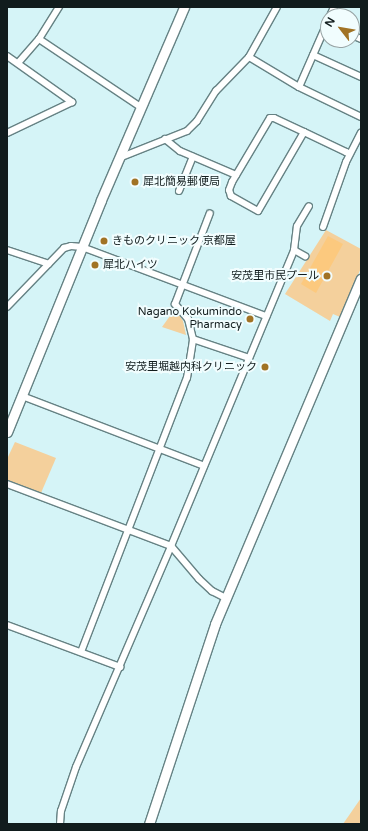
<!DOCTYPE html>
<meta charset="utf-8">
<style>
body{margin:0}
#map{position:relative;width:368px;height:831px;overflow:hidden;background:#d5f4f7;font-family:"Varela Round","Noto Sans JP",sans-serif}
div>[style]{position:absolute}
.green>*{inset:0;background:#f4d09c}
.water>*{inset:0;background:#fcc97e}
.roads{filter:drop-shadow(1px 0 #668284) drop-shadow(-1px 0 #668284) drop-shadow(0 1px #668284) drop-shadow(0 -1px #668284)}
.street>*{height:6px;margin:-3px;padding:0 3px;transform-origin:3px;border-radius:3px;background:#fff}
.secondary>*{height:9px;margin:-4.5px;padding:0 4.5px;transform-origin:4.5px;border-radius:4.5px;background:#fff}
.dots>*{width:11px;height:11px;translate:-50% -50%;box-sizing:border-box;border:2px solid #f1fdfe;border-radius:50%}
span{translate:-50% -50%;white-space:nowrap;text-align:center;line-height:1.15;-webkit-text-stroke:4px #f1fdfe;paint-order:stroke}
.poi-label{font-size:11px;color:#111c1d}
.left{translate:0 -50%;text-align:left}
.right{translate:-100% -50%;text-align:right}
.frame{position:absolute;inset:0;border:8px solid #111c1d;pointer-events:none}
.north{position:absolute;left:320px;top:8px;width:40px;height:40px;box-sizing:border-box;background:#f1fdfe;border:1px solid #97a3a4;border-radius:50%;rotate:301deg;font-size:11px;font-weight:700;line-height:16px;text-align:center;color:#111c1d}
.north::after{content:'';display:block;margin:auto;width:14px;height:18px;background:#a17325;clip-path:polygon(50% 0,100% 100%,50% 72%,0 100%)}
</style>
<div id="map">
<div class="green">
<div style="clip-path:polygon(326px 230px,361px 249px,361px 268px,340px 317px,333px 314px,330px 321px,285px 294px)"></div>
<div style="clip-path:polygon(175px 309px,183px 321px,186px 335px,162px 327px)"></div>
<div style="clip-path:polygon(15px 442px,56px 458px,41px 493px,7px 480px,7px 459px)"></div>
<div style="clip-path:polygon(361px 798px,361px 824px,343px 824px)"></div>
</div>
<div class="water">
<div style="clip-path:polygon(328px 236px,343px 244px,316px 293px,301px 284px)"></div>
</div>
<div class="roads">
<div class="street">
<div style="left:330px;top:16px;width:10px;rotate:-66deg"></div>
<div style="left:352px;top:35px;width:10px;rotate:24deg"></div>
<div style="left:39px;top:39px;width:124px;rotate:33.8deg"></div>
<div style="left:313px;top:55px;width:53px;rotate:24.6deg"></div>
<div style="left:7px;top:56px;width:80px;rotate:35.3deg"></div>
<div style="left:72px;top:102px;width:72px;rotate:154.5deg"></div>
<div style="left:249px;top:57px;width:58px;rotate:31deg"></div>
<div style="left:299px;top:87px;width:69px;rotate:25.8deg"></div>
<div style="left:18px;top:63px;width:32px;rotate:-49deg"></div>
<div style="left:39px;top:39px;width:38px;rotate:-58deg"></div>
<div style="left:299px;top:87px;width:72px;rotate:-66.3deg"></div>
<div style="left:304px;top:132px;width:91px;rotate:120.2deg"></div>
<div style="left:258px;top:211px;width:31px;rotate:-151deg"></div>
<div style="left:231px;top:196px;width:6px;rotate:-108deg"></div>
<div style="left:229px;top:190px;width:9px;rotate:-69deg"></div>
<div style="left:232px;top:182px;width:74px;rotate:-59.3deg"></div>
<div style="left:270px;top:118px;width:4px"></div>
<div style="left:274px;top:118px;width:33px;rotate:25deg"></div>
<div style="left:304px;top:132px;width:47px;rotate:25.5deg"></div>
<div style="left:346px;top:152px;width:4px;rotate:27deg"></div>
<div style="left:165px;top:139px;width:19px;rotate:39deg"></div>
<div style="left:180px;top:151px;width:61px;rotate:23.2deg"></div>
<div style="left:119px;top:158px;width:73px;rotate:-21.7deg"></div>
<div style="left:187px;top:131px;width:14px;rotate:-45deg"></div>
<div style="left:197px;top:121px;width:36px;rotate:-58deg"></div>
<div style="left:216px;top:91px;width:47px;rotate:-45.9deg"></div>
<div style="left:249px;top:57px;width:57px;rotate:-60.8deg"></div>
<div style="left:179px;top:191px;width:37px;rotate:-68deg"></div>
<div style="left:323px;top:227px;width:69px;rotate:-70.5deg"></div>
<div style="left:346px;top:162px;width:33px;rotate:-63deg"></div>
<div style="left:7px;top:250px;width:44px;rotate:18.4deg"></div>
<div style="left:294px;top:250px;width:13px;rotate:29deg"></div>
<div style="left:7px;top:307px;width:82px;rotate:-46deg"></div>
<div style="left:64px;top:248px;width:7px;rotate:-16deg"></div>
<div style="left:71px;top:246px;width:11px;rotate:5deg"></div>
<div style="left:82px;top:247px;width:197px;rotate:20.6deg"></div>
<div style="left:193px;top:339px;width:59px;rotate:18.7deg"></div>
<div style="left:22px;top:396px;width:195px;rotate:21deg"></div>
<div style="left:7px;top:484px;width:175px;rotate:20.7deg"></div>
<div style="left:171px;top:546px;width:43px;rotate:49.7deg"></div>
<div style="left:199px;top:579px;width:18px;rotate:43deg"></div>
<div style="left:212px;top:591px;width:16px;rotate:27deg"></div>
<div style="left:7px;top:625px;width:121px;rotate:20.4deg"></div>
<div style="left:81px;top:652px;width:294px;rotate:-68.9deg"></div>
<div style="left:187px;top:378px;width:39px;rotate:-81deg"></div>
<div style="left:193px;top:339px;width:21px;rotate:-104deg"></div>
<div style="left:188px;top:319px;width:20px;rotate:-131deg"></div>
<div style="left:175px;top:304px;width:97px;rotate:-69deg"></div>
<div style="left:60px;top:824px;width:13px;rotate:-86deg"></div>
<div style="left:61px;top:811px;width:46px;rotate:-71.2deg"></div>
<div style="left:76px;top:767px;width:241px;rotate:-66.7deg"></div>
<div style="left:171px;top:546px;width:321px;rotate:-67.4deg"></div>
<div style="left:294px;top:250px;width:24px;rotate:-83deg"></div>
<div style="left:297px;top:226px;width:23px;rotate:-59deg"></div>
</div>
<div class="secondary">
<div style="left:7px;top:432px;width:250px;rotate:-67.9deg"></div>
<div style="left:101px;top:200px;width:210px;rotate:-66.7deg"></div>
<div style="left:149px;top:824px;width:211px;rotate:-71.7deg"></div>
<div style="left:215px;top:624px;width:375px;rotate:-67.1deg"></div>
</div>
</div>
<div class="dots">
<div style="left:135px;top:182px;background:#a17325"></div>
<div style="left:104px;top:241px;background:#a17325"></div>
<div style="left:95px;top:265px;background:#a17325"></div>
<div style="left:327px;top:276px;background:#a17325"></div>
<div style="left:250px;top:319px;background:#a17325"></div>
<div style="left:265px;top:367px;background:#a17325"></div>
</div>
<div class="poi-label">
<span class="left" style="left:143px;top:182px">犀北簡易郵便局</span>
<span class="left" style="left:112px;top:241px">きものクリニック 京都屋</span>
<span class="left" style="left:103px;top:265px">犀北ハイツ</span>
<span class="right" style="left:319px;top:276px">安茂里市民プール</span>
<span class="right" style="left:242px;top:319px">Nagano Kokumindo<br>Pharmacy</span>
<span class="right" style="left:257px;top:367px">安茂里堀越内科クリニック</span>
</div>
<div class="frame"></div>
<div class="north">N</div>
</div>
